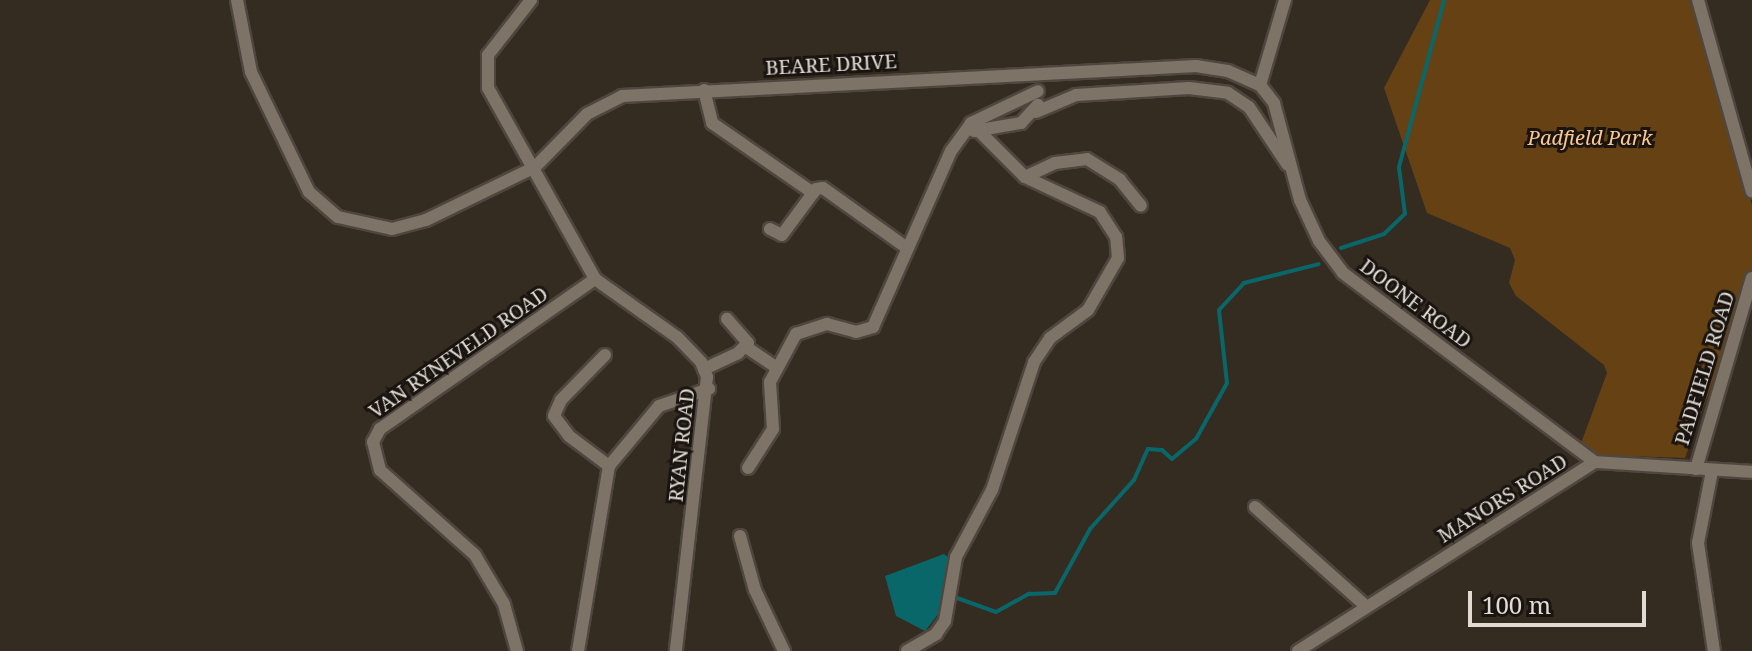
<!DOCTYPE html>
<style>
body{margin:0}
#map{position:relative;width:1752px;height:651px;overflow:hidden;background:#342b21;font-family:"Noto Serif",serif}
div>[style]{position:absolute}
.green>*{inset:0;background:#654113}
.water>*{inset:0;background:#0a6769}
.stream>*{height:4px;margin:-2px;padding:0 2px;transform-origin:2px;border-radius:2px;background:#0a6769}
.roads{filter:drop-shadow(2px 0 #4f473f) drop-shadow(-2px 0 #4f473f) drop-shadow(0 2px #4f473f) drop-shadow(0 -2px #4f473f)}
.minor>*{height:12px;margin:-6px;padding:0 6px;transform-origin:6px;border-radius:6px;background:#7e7367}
span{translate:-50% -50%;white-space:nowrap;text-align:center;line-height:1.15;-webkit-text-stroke:6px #191410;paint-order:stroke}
.street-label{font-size:20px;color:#e1dbd4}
.park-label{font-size:20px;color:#fdc88f;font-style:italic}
.scale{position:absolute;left:1468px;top:591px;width:178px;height:36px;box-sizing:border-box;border:4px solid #e1dbd4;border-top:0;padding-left:10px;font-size:24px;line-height:28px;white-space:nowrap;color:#e1dbd4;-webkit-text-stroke:6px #191410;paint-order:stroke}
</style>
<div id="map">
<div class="green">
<div style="clip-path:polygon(1430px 0,1693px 0,1752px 205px,1752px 274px,1685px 458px,1595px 455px,1580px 446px,1607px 373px,1604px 365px,1516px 296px,1509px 283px,1515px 260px,1510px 248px,1427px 213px,1384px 88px)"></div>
</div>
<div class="water">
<div style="clip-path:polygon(944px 554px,952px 560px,943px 608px,925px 631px,896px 616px,885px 576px)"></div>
</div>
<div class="stream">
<div style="left:1341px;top:248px;width:45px;rotate:-18deg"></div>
<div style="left:1384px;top:234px;width:29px;rotate:-44deg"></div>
<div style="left:1405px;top:214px;width:47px;rotate:-97.3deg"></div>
<div style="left:1399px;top:167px;width:173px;rotate:-74.9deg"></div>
<div style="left:957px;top:598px;width:41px;rotate:19.7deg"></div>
<div style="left:996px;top:612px;width:38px;rotate:-29deg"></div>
<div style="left:1029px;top:594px;width:26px;rotate:-2deg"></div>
<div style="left:1055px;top:593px;width:73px;rotate:-61.3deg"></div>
<div style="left:1090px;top:529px;width:66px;rotate:-48.1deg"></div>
<div style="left:1134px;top:480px;width:34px;rotate:-66deg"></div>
<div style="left:1148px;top:449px;width:14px;rotate:4deg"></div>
<div style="left:1162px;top:450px;width:13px;rotate:42deg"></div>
<div style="left:1172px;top:459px;width:31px;rotate:-40deg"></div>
<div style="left:1196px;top:439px;width:64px;rotate:-61deg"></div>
<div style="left:1227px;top:383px;width:73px;rotate:-96.3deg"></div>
<div style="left:1219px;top:310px;width:37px;rotate:-47deg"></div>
<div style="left:1244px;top:283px;width:77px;rotate:-14.2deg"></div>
</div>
<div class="roads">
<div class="minor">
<div style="left:237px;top:0;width:73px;rotate:79deg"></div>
<div style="left:251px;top:72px;width:133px;rotate:64.2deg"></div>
<div style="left:309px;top:192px;width:38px;rotate:41deg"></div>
<div style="left:338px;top:217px;width:55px;rotate:12.5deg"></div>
<div style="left:392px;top:229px;width:35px;rotate:-15deg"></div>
<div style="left:426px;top:220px;width:121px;rotate:-25.9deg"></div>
<div style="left:535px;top:167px;width:74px;rotate:-45.5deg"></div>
<div style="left:587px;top:114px;width:39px;rotate:-27deg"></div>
<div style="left:622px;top:96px;width:575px;rotate:-2.99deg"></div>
<div style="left:1196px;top:66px;width:32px;rotate:9deg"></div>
<div style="left:1228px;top:71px;width:35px;rotate:24deg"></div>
<div style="left:1260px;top:85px;width:23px;rotate:52deg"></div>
<div style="left:1274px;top:103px;width:100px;rotate:75deg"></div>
<div style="left:1300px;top:200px;width:45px;rotate:65.1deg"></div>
<div style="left:1319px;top:241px;width:40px;rotate:53deg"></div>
<div style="left:1343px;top:273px;width:315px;rotate:36.9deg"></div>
<div style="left:531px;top:0;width:70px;rotate:128deg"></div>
<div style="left:488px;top:55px;width:33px;rotate:90deg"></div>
<div style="left:488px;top:88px;width:219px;rotate:60.7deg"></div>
<div style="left:595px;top:279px;width:100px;rotate:35.3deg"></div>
<div style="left:677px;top:337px;width:35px;rotate:46deg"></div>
<div style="left:701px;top:362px;width:16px;rotate:68deg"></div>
<div style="left:707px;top:377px;width:276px;rotate:96.5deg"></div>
<div style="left:1698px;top:0;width:199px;rotate:74.3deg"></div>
<div style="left:1260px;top:85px;width:89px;rotate:-73.6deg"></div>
<div style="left:704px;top:90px;width:34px;rotate:76deg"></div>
<div style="left:712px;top:123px;width:123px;rotate:34.7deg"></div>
<div style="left:1036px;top:112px;width:43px;rotate:-23deg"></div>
<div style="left:1076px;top:95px;width:113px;rotate:-3.5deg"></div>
<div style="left:1189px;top:88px;width:39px;rotate:7deg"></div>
<div style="left:1228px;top:93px;width:25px;rotate:34deg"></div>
<div style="left:1249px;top:107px;width:69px;rotate:56.3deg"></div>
<div style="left:974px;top:131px;width:48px;rotate:-9.7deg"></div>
<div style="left:1021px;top:123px;width:25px;rotate:-47deg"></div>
<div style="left:1025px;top:177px;width:33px;rotate:-25deg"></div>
<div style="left:1055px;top:163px;width:32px;rotate:-7deg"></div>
<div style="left:1087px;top:159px;width:39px;rotate:32deg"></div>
<div style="left:1120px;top:180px;width:33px;rotate:51deg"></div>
<div style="left:770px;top:229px;width:13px;rotate:27deg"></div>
<div style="left:782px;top:235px;width:57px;rotate:-53.5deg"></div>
<div style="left:816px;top:189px;width:7px;rotate:-8deg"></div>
<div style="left:823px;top:188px;width:103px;rotate:35.5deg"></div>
<div style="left:746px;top:347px;width:36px;rotate:34deg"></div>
<div style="left:605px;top:355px;width:63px;rotate:134.4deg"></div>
<div style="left:561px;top:400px;width:17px;rotate:114deg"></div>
<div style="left:554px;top:416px;width:25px;rotate:53deg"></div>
<div style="left:569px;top:436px;width:50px;rotate:36.9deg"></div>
<div style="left:704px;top:369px;width:38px;rotate:-25deg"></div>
<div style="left:738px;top:353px;width:14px;rotate:-45deg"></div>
<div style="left:748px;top:343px;width:32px;rotate:-131deg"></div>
<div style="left:748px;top:468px;width:46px;rotate:-57.3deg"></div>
<div style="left:773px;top:429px;width:47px;rotate:-93.7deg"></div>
<div style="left:770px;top:382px;width:55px;rotate:-61.6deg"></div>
<div style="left:796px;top:334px;width:33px;rotate:-18deg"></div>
<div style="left:827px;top:324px;width:30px;rotate:15deg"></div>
<div style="left:856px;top:332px;width:18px;rotate:-16deg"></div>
<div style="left:873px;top:327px;width:193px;rotate:-66.1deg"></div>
<div style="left:951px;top:151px;width:34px;rotate:-54deg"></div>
<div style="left:971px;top:123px;width:74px;rotate:-25.5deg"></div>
<div style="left:1696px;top:469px;width:199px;rotate:-73.7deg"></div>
<div style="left:1712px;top:471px;width:73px;rotate:101deg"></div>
<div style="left:1698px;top:543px;width:109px;rotate:81.6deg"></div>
<div style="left:1255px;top:507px;width:150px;rotate:41.8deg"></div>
<div style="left:740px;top:536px;width:56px;rotate:74.5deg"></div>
<div style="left:755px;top:590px;width:68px;rotate:64.6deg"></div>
<div style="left:517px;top:651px;width:49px;rotate:-105.5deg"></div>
<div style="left:504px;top:604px;width:57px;rotate:-120.6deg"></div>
<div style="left:475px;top:555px;width:127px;rotate:-138.2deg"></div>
<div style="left:380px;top:470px;width:29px;rotate:-104deg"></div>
<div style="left:373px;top:442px;width:15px;rotate:-62deg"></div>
<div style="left:380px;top:429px;width:262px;rotate:-34.9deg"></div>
<div style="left:578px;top:651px;width:188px;rotate:-80.5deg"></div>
<div style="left:609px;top:466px;width:78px;rotate:-50.2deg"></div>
<div style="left:659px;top:406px;width:53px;rotate:-18.8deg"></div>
<div style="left:907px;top:651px;width:34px;rotate:-30deg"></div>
<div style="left:936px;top:634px;width:16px;rotate:-55deg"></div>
<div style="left:945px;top:621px;width:65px;rotate:-80.2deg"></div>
<div style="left:956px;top:557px;width:76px;rotate:-61.8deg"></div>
<div style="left:992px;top:490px;width:135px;rotate:-71.8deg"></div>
<div style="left:1034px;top:362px;width:29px;rotate:-56deg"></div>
<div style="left:1050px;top:338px;width:47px;rotate:-36.4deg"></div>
<div style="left:1088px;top:310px;width:60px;rotate:-60deg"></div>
<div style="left:1118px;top:258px;width:21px;rotate:-95deg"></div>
<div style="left:1116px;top:237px;width:30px;rotate:-123deg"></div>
<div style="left:1100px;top:212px;width:83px;rotate:-155deg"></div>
<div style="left:1025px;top:177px;width:76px;rotate:-135deg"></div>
<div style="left:1298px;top:651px;width:352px;rotate:-32.5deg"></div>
<div style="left:1595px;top:462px;width:157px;rotate:3.6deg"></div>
</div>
</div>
<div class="street-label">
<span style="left:831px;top:64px;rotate:-3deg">BEARE DRIVE</span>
<span style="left:1416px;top:303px;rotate:37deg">DOONE ROAD</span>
<span style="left:458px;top:352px;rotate:-35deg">VAN RYNEVELD ROAD</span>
<span style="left:1704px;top:368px;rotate:-73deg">PADFIELD ROAD</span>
<span style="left:681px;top:445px;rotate:-84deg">RYAN ROAD</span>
<span style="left:1502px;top:498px;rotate:-32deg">MANORS ROAD</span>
</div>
<div class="park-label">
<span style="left:1590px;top:137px">Padfield Park</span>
</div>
<div class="scale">100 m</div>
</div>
